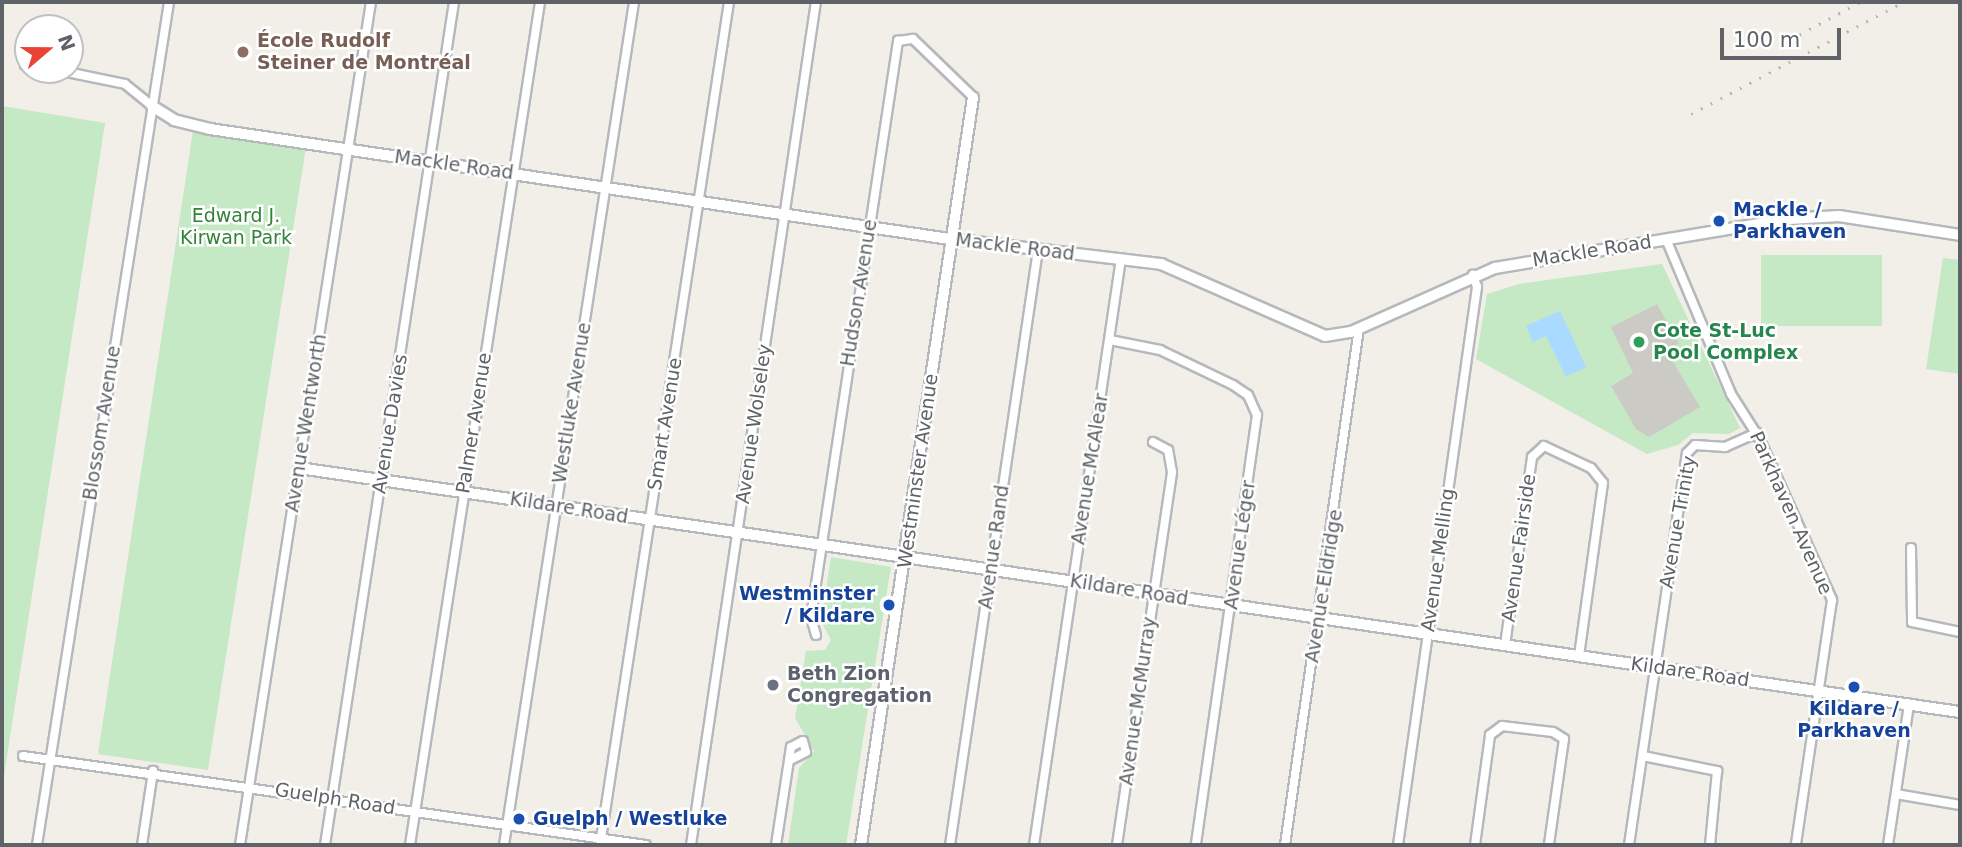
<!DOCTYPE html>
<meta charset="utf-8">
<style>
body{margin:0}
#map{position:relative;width:1962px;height:847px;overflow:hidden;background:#f1efe8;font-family:"DejaVu Sans",sans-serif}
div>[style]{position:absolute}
.green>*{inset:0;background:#c5e8c5}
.water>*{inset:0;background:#aadaff}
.building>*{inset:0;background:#cccac5}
.roads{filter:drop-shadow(2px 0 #b5b8bc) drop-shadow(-2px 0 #b5b8bc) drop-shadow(0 2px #b5b8bc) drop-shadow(0 -2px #b5b8bc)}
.minor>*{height:8px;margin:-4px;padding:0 4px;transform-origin:4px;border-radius:4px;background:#fff}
.tertiary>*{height:10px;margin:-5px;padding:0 5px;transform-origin:5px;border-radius:5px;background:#fff}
.rail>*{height:2.5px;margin-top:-1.25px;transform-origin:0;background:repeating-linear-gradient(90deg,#b6b7b8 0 2px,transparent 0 11px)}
.dots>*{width:19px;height:19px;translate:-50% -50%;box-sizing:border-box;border:4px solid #fff;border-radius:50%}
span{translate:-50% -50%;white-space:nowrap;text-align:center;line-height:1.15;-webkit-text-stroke:5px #fff;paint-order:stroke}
.education-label{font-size:19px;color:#785e54;font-weight:700}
.left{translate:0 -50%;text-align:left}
.street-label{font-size:19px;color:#5f6368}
.transit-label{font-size:19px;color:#164399;font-weight:700}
.right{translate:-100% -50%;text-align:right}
.park-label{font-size:19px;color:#348238}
.leisure-label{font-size:19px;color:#27864d;font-weight:700}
.worship-label{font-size:19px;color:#5b616d;font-weight:700}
.frame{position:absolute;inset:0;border:4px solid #5f6368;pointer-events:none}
.north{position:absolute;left:14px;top:14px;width:70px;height:70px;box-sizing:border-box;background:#fff;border:2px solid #bfc1c3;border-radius:50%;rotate:70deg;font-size:19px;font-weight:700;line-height:28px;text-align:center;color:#5f6368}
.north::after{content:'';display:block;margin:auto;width:24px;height:32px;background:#ea4335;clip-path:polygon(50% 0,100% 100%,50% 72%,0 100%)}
.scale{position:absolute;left:1720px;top:28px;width:121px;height:32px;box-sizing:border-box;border:4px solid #5f6368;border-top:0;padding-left:9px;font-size:21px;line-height:24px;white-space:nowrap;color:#5f6368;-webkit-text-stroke:5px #fff;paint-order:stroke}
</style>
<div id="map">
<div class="green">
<div style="clip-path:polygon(2px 106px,105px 123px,2px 789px)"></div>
<div style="clip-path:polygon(193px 131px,306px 147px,208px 770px,98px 754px)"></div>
<div style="clip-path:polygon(1761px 255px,1882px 255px,1882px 326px,1761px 326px)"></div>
<div style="clip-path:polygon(1943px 258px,1960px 260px,1960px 374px,1926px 369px)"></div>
<div style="clip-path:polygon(1662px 264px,1740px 428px,1729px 434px,1693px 433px,1678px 445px,1647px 454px,1476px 359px,1487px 294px,1519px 284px)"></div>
<div style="clip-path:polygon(831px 557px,891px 567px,846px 845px,788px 845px,799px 768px,814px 751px,795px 718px,806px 651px,825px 650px,831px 640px,821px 621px)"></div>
</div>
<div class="water">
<div style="clip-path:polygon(1560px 311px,1586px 367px,1566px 377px,1546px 336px,1533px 342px,1526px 326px)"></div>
</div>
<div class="building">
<div style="clip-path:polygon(1657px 304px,1679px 344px,1666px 350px,1700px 407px,1649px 437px,1636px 429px,1611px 386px,1633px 373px,1611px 327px)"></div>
</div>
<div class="roads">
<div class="minor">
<div style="left:25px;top:65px;width:3px;rotate:18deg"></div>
<div style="left:57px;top:70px;width:69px;rotate:11.6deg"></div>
<div style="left:125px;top:84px;width:35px;rotate:39deg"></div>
<div style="left:1666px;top:239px;width:168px;rotate:67.2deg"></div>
<div style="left:1731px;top:394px;width:52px;rotate:57.5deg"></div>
<div style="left:1759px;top:438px;width:178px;rotate:65.7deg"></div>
<div style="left:1832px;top:600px;width:248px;rotate:98.4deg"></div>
<div style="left:1110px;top:340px;width:51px;rotate:11.3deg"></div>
<div style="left:1160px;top:350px;width:81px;rotate:25.6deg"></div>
<div style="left:1233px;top:385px;width:18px;rotate:34deg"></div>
<div style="left:1248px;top:395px;width:22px;rotate:66deg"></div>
<div style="left:1257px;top:415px;width:434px;rotate:98.1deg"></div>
<div style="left:1911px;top:548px;width:74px;rotate:89.2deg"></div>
<div style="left:1912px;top:622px;width:49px;rotate:11.8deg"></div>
<div style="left:816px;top:635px;width:19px;rotate:-106deg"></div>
<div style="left:811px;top:617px;width:583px;rotate:-81.41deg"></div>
<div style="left:898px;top:41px;width:15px;rotate:-8deg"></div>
<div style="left:913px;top:39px;width:83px;rotate:44deg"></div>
<div style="left:1505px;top:645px;width:190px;rotate:-81.8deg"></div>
<div style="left:1532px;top:457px;width:16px;rotate:-43deg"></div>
<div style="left:1544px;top:446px;width:52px;rotate:25.1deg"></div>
<div style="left:1591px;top:468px;width:19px;rotate:51deg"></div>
<div style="left:1603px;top:483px;width:175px;rotate:97.9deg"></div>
<div style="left:23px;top:756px;width:629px;rotate:8.13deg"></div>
<div style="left:1643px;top:756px;width:76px;rotate:11.5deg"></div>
<div style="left:1717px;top:771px;width:74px;rotate:95.4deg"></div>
<div style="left:1896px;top:794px;width:65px;rotate:9.8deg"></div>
<div style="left:37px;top:845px;width:853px;rotate:-81.1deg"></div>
<div style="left:142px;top:845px;width:75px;rotate:-81.5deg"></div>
<div style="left:240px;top:845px;width:853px;rotate:-81.17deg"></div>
<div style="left:325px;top:845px;width:853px;rotate:-81.3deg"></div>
<div style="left:410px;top:845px;width:853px;rotate:-81.23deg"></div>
<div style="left:504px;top:845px;width:853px;rotate:-81.23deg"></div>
<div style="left:600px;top:845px;width:853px;rotate:-81.3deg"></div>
<div style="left:691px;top:845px;width:852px;rotate:-81.57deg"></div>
<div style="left:776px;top:845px;width:99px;rotate:-81.3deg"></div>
<div style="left:791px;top:747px;width:13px;rotate:-27deg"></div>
<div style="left:803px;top:741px;width:11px;rotate:75deg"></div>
<div style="left:806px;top:752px;width:16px;rotate:153deg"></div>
<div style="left:950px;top:845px;width:601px;rotate:-81.59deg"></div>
<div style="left:1034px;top:845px;width:592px;rotate:-81.56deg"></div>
<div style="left:1117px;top:845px;width:377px;rotate:-81.6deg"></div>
<div style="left:1172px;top:472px;width:22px;rotate:-100deg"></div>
<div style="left:1168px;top:450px;width:17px;rotate:-152deg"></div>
<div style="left:1285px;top:845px;width:522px;rotate:-81.85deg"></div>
<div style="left:1398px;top:845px;width:564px;rotate:-81.94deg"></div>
<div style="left:1477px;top:287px;width:13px;rotate:-108deg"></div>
<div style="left:1475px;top:845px;width:111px;rotate:-82.2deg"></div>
<div style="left:1490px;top:735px;width:15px;rotate:-37deg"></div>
<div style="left:1502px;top:726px;width:51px;rotate:6.7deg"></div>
<div style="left:1553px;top:732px;width:13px;rotate:32deg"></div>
<div style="left:1564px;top:739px;width:107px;rotate:98.1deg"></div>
<div style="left:1629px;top:845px;width:396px;rotate:-81.6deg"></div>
<div style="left:1687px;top:453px;width:11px;rotate:-45deg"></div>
<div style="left:1695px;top:445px;width:30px;rotate:4deg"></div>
<div style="left:1725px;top:447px;width:35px;rotate:-24deg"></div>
<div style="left:1888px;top:845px;width:143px;rotate:-81.5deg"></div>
</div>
<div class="tertiary">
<div style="left:152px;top:106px;width:26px;rotate:32deg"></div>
<div style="left:174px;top:120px;width:37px;rotate:14deg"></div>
<div style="left:210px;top:129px;width:741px;rotate:8.46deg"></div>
<div style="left:943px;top:238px;width:220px;rotate:6.8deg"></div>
<div style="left:1161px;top:264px;width:179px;rotate:23.7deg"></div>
<div style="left:1325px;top:336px;width:26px;rotate:-9deg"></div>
<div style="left:1351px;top:332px;width:158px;rotate:-24deg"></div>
<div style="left:1495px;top:268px;width:298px;rotate:-9.5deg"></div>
<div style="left:1789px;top:219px;width:50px;rotate:-3.4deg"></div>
<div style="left:1839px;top:216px;width:122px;rotate:8.9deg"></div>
<div style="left:299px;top:468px;width:1679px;rotate:8.36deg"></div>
<div style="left:861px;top:845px;width:756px;rotate:-81.48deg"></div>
</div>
</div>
<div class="rail">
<div style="left:1780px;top:45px;width:91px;rotate:-28.3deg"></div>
<div style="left:1691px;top:114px;width:240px;rotate:-27.8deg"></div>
</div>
<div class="dots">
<div style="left:243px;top:52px;background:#8d6e63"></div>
<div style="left:1719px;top:221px;background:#1a4fb4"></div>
<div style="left:1639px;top:342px;background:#2e9e5b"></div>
<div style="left:889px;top:605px;background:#1a4fb4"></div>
<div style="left:773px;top:685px;background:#6b7280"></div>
<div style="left:1854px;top:687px;background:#1a4fb4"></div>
<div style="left:519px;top:819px;background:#1a4fb4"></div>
</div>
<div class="education-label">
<span class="left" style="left:257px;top:52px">École Rudolf<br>Steiner de Montréal</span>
</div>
<div class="street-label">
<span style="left:454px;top:165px;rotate:8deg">Mackle Road</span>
<span style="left:1015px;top:247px;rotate:7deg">Mackle Road</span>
<span style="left:1592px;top:251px;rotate:-9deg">Mackle Road</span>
<span style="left:859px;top:293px;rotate:-81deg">Hudson Avenue</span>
<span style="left:572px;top:403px;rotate:-81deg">Westluke Avenue</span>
<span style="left:102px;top:423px;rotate:-81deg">Blossom Avenue</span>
<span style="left:306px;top:423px;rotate:-81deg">Avenue Wentworth</span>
<span style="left:474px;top:423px;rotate:-81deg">Palmer Avenue</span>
<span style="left:390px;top:424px;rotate:-81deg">Avenue Davies</span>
<span style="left:665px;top:424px;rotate:-81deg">Smart Avenue</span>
<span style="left:754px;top:424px;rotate:-82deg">Avenue Wolseley</span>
<span style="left:1090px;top:469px;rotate:-81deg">Avenue McAlear</span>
<span style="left:918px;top:471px;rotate:-82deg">Westminster Avenue</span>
<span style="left:569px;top:508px;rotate:9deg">Kildare Road</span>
<span style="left:1791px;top:513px;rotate:66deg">Parkhaven Avenue</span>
<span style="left:1678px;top:522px;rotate:-80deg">Avenue Trinity</span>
<span style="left:1240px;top:545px;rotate:-82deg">Avenue Léger</span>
<span style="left:994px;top:547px;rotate:-82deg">Avenue Rand</span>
<span style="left:1519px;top:548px;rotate:-82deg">Avenue Fairside</span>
<span style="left:1438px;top:560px;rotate:-82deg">Avenue Melling</span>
<span style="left:1324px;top:586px;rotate:-81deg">Avenue Eldridge</span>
<span style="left:1129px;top:590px;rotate:9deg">Kildare Road</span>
<span style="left:1690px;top:672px;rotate:8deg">Kildare Road</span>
<span style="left:1138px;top:701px;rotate:-82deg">Avenue McMurray</span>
<span style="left:335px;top:799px;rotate:9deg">Guelph Road</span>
</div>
<div class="transit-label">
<span class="left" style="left:1733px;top:221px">Mackle /<br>Parkhaven</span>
<span class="right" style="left:875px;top:605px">Westminster<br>/ Kildare</span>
<span style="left:1854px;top:720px">Kildare /<br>Parkhaven</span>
<span class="left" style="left:533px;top:819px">Guelph / Westluke</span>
</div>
<div class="park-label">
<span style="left:236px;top:227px">Edward J.<br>Kirwan Park</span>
</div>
<div class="leisure-label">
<span class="left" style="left:1653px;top:342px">Cote St-Luc<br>Pool Complex</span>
</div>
<div class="worship-label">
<span class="left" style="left:787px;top:685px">Beth Zion<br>Congregation</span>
</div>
<div class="frame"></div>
<div class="north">N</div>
<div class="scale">100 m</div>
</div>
